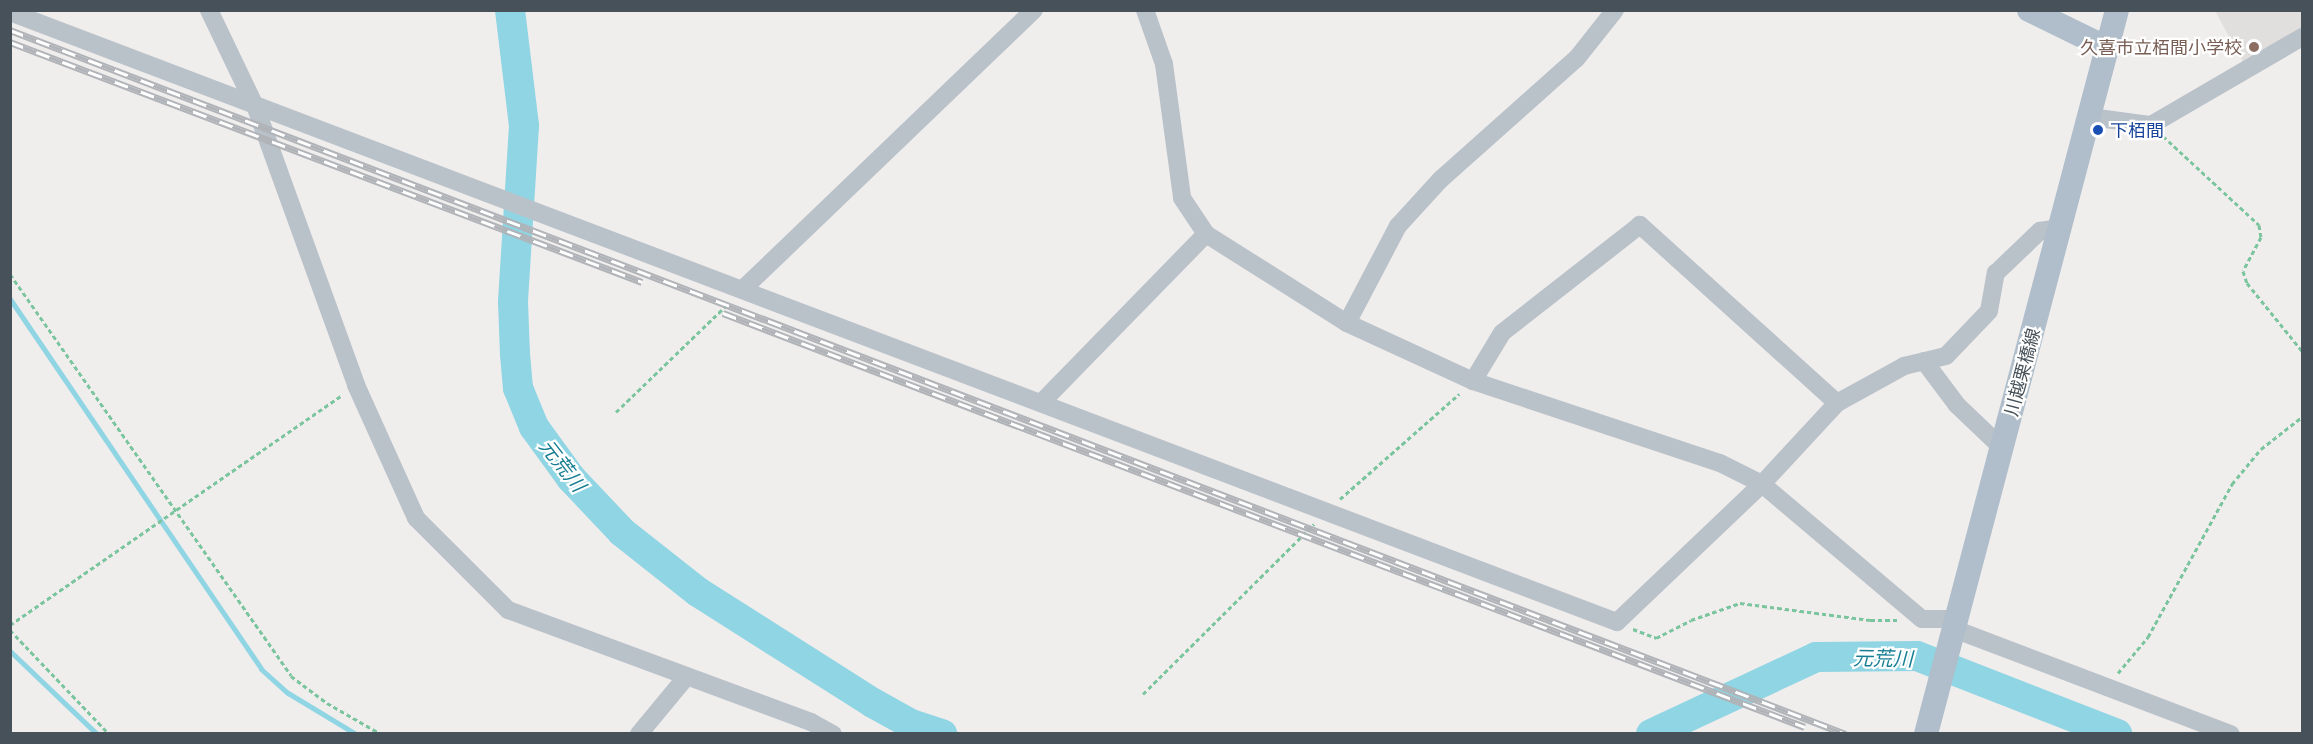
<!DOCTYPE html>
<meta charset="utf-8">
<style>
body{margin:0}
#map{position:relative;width:2313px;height:744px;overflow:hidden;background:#f0eded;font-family:Commissioner,"Noto Sans JP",sans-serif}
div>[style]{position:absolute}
.education>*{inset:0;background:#e1dede}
.stream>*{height:5px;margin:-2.5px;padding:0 2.5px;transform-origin:2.5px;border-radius:2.5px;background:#8fd5e3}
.river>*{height:30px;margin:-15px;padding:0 15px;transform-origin:15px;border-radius:15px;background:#8fd5e3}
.path>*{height:3px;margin-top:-1.5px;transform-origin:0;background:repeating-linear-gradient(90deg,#7ac59d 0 4.5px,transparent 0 7.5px)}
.minor>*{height:18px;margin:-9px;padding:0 9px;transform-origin:9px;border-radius:9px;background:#bac2c9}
.major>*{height:24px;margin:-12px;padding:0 12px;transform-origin:12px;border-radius:12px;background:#afbeca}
.rail>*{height:7px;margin-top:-3.5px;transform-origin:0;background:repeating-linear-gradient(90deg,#fff 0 14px,#b0b3b7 0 28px);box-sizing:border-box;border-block:2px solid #b0b3b7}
.dots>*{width:16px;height:16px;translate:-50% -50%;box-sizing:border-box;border:3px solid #fff;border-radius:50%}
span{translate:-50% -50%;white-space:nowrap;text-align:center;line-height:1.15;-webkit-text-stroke:4.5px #fff;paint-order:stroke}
.education-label{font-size:18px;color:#785e54}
.right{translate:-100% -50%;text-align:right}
.transit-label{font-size:18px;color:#164399}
.left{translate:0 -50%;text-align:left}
.street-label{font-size:18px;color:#475159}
.water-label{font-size:20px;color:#187e93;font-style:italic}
.frame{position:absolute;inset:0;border:12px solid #475159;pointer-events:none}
</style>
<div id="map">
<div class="education">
<div style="clip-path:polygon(2215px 11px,2302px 11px,2302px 31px,2244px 64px)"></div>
</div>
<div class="stream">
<div style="left:10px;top:299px;width:447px;rotate:55.8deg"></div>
<div style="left:261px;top:669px;width:36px;rotate:42deg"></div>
<div style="left:288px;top:693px;width:79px;rotate:31.1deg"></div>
<div style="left:10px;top:651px;width:120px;rotate:43.7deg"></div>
</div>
<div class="river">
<div style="left:510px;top:10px;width:117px;rotate:83.1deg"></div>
<div style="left:524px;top:126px;width:176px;rotate:93.6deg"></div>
<div style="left:513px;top:302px;width:52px;rotate:87.8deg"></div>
<div style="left:515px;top:354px;width:34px;rotate:85deg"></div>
<div style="left:518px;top:388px;width:42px;rotate:67.7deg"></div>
<div style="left:534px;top:427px;width:63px;rotate:54deg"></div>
<div style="left:571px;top:478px;width:74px;rotate:46.6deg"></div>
<div style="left:622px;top:532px;width:97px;rotate:38.3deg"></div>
<div style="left:698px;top:592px;width:207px;rotate:32.4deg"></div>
<div style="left:873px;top:703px;width:43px;rotate:28.9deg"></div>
<div style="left:911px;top:724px;width:33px;rotate:18deg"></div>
<div style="left:1651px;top:734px;width:182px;rotate:-25deg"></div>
<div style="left:1816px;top:657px;width:101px;rotate:-0.6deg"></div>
<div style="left:1917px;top:656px;width:215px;rotate:21.3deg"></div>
</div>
<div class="path">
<div style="left:2163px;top:136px;width:131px;rotate:42.8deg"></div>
<div style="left:2259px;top:225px;width:12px;rotate:81deg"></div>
<div style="left:2261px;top:237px;width:38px;rotate:118deg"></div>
<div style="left:2243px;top:271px;width:13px;rotate:72deg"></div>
<div style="left:2247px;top:283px;width:87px;rotate:51deg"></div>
<div style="left:10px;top:274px;width:490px;rotate:55deg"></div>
<div style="left:291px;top:676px;width:45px;rotate:36.9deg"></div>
<div style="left:327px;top:703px;width:62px;rotate:29.9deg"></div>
<div style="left:616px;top:412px;width:157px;rotate:-44deg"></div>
<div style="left:1340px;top:499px;width:159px;rotate:-41.4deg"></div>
<div style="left:10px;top:625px;width:404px;rotate:-34.7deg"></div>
<div style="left:1633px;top:629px;width:25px;rotate:21deg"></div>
<div style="left:1656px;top:638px;width:39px;rotate:-27deg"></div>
<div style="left:1691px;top:620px;width:52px;rotate:-19.1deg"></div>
<div style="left:1740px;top:603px;width:131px;rotate:7.5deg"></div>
<div style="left:1870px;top:620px;width:27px"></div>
<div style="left:10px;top:630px;width:144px;rotate:46.4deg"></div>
<div style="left:2118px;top:673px;width:47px;rotate:-50.2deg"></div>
<div style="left:2148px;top:637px;width:175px;rotate:-61.2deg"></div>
<div style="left:2232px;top:484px;width:45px;rotate:-50.4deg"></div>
<div style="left:2261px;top:449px;width:52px;rotate:-38deg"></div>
<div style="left:1143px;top:694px;width:241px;rotate:-44.8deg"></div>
</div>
<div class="minor">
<div style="left:209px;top:10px;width:109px;rotate:64.4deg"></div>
<div style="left:256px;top:108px;width:294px;rotate:70.1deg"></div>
<div style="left:356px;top:385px;width:146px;rotate:65.7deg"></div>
<div style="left:416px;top:518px;width:130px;rotate:45deg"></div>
<div style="left:508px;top:610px;width:323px;rotate:20.3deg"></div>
<div style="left:811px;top:722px;width:25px;rotate:29deg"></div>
<div style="left:1145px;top:10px;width:57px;rotate:70.6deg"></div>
<div style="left:1164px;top:64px;width:135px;rotate:82.3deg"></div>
<div style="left:1182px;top:198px;width:43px;rotate:56.3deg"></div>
<div style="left:1206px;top:234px;width:167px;rotate:32.3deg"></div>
<div style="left:1347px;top:323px;width:139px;rotate:24.7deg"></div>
<div style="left:1473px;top:381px;width:260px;rotate:18.4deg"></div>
<div style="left:1720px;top:463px;width:47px;rotate:26.6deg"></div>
<div style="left:1762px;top:484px;width:209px;rotate:40.2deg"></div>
<div style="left:1922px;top:619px;width:34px"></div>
<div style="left:10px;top:12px;width:1719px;rotate:20.79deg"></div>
<div style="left:1617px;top:622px;width:200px;rotate:-43.6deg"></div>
<div style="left:1762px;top:484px;width:110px;rotate:-47.2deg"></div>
<div style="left:1837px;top:403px;width:266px;rotate:-137.9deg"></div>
<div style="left:1640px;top:225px;width:175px;rotate:142deg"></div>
<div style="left:1502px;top:333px;width:56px;rotate:121.1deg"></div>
<div style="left:2090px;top:117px;width:62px;rotate:7.5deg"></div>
<div style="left:2151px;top:125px;width:175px;rotate:-30.2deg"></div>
<div style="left:743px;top:289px;width:403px;rotate:-43.8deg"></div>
<div style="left:1347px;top:323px;width:110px;rotate:-62.3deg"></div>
<div style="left:1398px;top:226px;width:62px;rotate:-47.6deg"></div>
<div style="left:1440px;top:180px;width:183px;rotate:-41.7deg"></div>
<div style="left:1577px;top:58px;width:61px;rotate:-51.6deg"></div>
<div style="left:1924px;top:361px;width:55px;rotate:53.1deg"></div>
<div style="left:1957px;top:405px;width:62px;rotate:43.7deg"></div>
<div style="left:1041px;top:403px;width:236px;rotate:-45.7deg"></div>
<div style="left:1837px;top:403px;width:77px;rotate:-28.9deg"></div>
<div style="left:1904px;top:366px;width:43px;rotate:-13.4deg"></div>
<div style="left:1946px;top:356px;width:62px;rotate:-46.3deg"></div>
<div style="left:1989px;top:311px;width:39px;rotate:-80deg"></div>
<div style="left:1996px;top:273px;width:61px;rotate:-43.7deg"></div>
<div style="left:2040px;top:231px;width:20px;rotate:-9deg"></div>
<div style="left:1954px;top:629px;width:296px;rotate:20.8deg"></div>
<div style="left:639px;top:734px;width:75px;rotate:-50.4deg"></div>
</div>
<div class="major">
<div style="left:2029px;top:10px;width:87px;rotate:26deg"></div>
<div style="left:1926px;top:734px;width:749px;rotate:-75.22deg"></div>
</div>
<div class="rail">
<div style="left:10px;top:30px;width:1966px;rotate:20.98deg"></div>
<div style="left:10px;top:42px;width:676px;rotate:20.79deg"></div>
<div style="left:723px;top:313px;width:1158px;rotate:20.94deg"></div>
</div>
<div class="dots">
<div style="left:2254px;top:47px;background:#8d6e63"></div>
<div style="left:2098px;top:130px;background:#1a4fb4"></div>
</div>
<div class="education-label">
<span class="right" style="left:2242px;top:47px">久喜市立栢間小学校</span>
</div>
<div class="transit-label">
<span class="left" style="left:2110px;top:130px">下栢間</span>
</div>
<div class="street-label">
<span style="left:2022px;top:372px;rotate:-75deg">川越栗橋線</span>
</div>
<div class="water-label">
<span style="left:563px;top:465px;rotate:52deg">元荒川</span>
<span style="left:1883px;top:658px;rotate:1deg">元荒川</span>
</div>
<div class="frame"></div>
</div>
